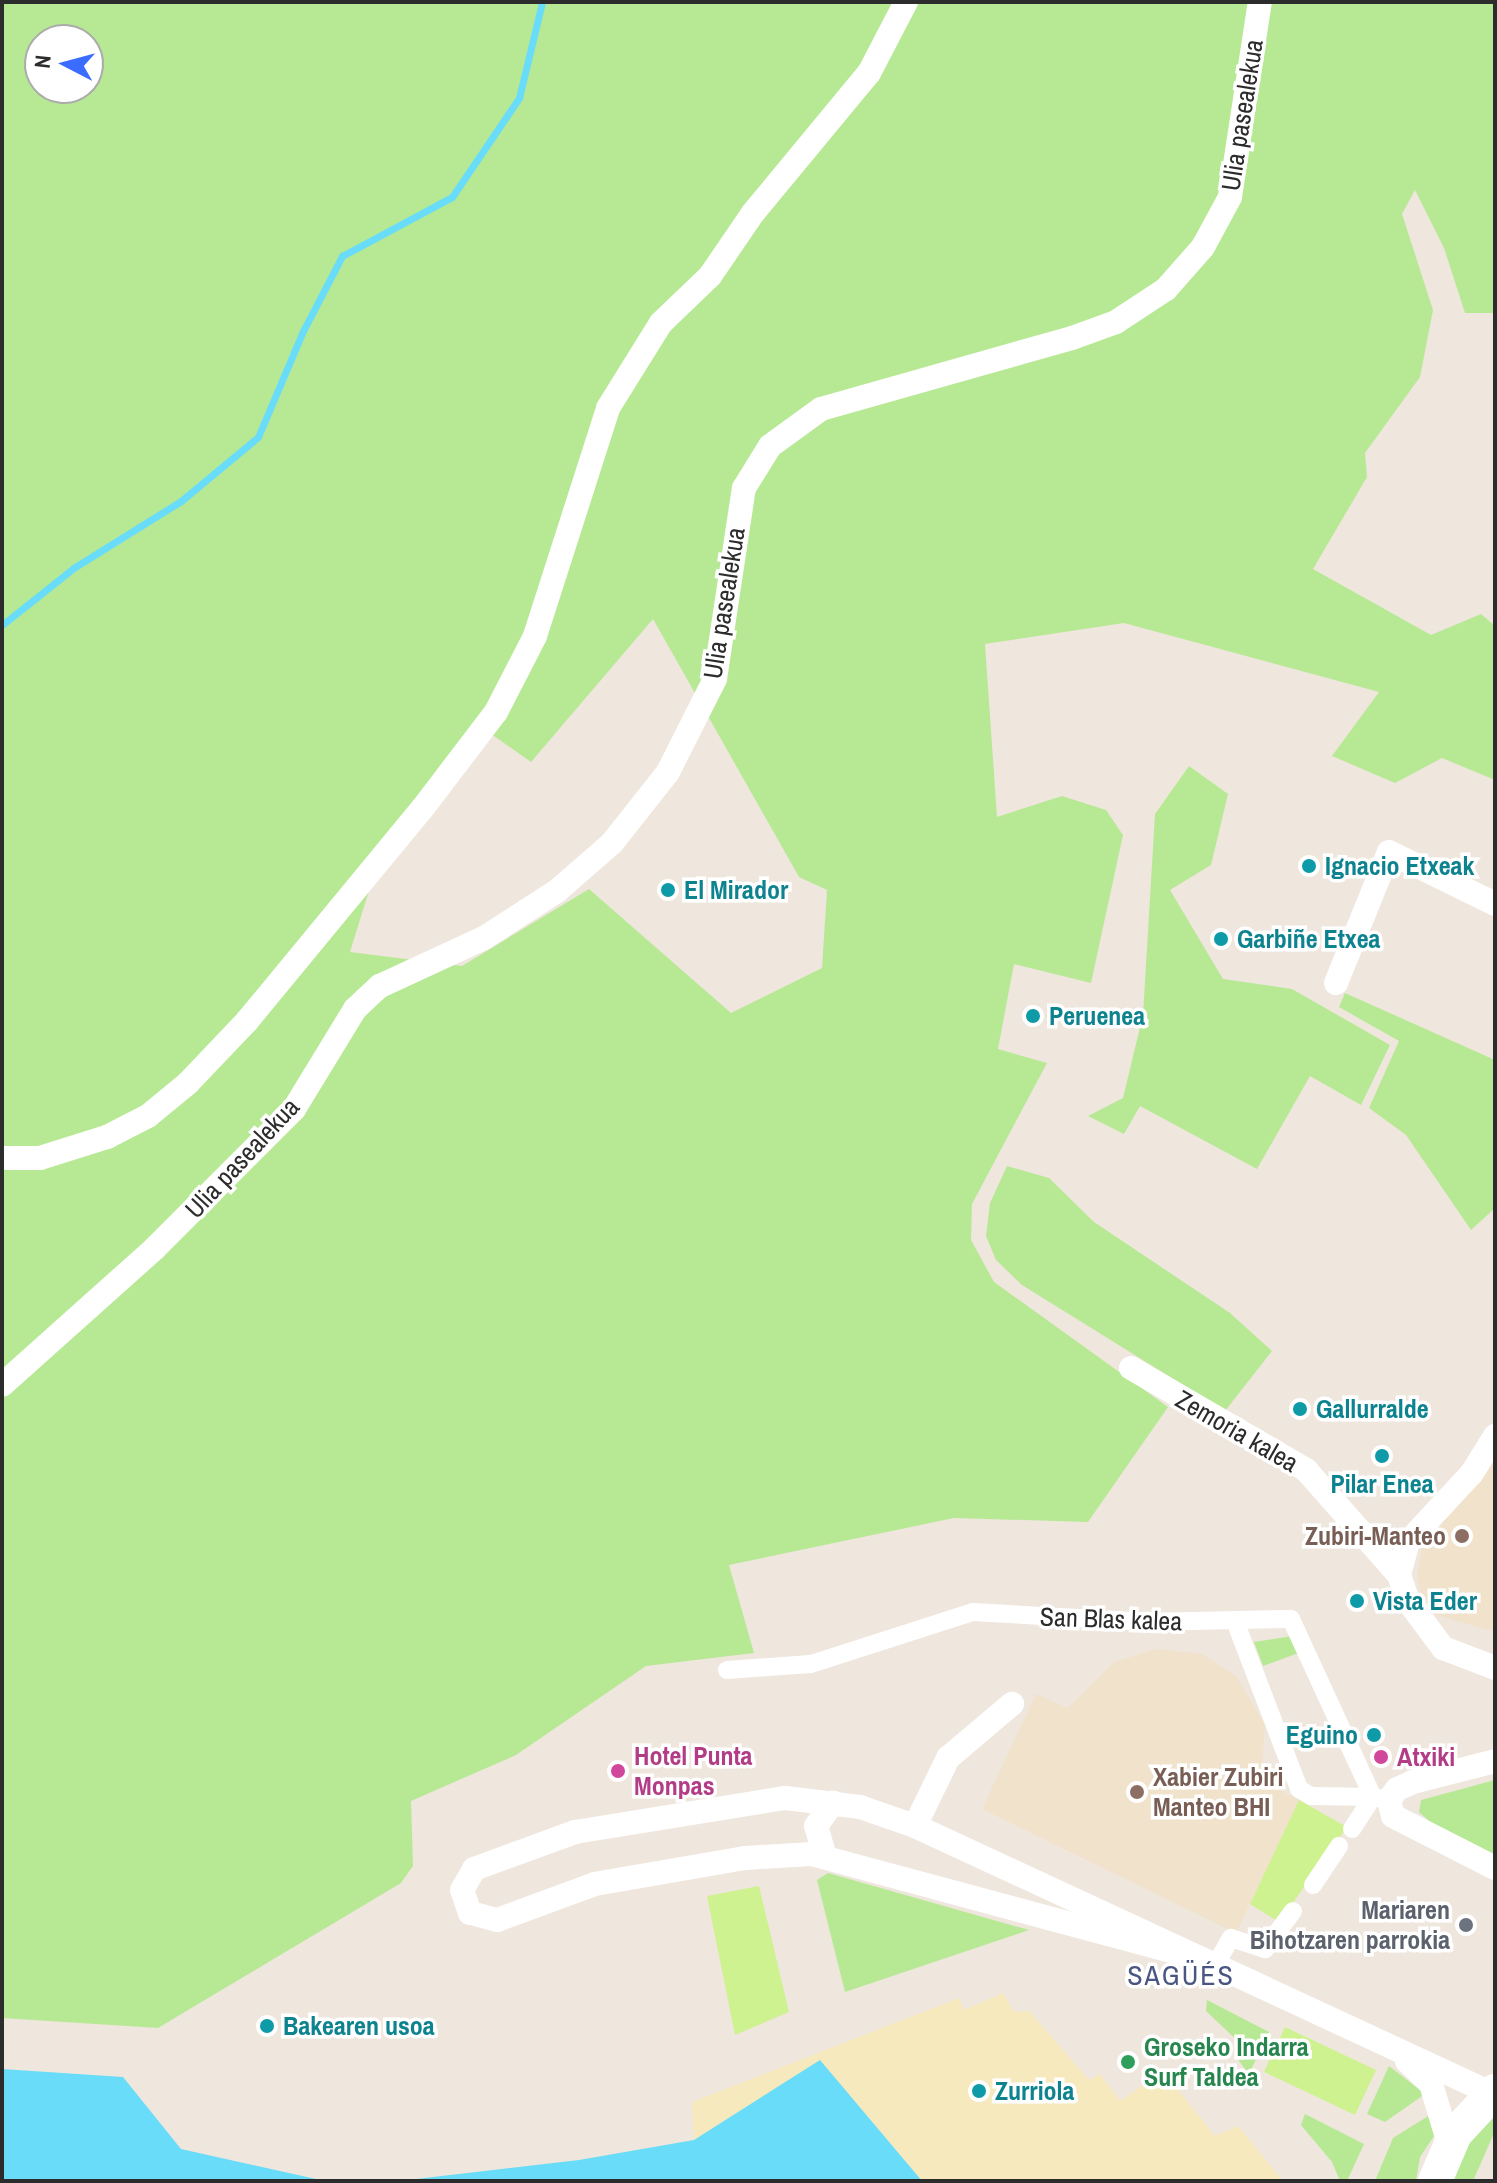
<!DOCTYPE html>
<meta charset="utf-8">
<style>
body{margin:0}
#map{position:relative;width:1497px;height:2183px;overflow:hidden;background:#efe6dd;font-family:"Archivo Narrow",sans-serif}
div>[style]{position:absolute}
.education>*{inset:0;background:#f1e2cb}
.green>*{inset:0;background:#b7e995}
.sand>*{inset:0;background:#f6e9be}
.pitch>*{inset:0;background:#cff290}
.water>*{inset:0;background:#68dcf9}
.stream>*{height:7px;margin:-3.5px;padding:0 3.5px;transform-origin:3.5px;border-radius:3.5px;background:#68dcf9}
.pedestrian>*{height:18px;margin:-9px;padding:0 9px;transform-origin:9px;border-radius:9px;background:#fff}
.minor>*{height:24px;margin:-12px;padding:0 12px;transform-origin:12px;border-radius:12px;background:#fff}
.secondary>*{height:34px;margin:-17px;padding:0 17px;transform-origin:17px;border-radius:17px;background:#fff}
.dots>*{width:22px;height:22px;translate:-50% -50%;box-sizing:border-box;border:4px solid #fff;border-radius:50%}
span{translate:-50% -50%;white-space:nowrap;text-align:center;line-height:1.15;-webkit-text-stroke:7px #fff;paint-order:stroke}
.street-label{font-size:26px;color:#2c2c2c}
.culture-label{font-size:26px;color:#0d838f;font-weight:700}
.left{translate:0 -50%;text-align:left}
.right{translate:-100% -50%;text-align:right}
.education-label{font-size:26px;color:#785e54;font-weight:700}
.hotel-label{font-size:26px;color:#b23c85;font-weight:700}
.worship-label{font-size:26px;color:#5b616d;font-weight:700}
.leisure-label{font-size:26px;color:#27864d;font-weight:700}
.neighbourhood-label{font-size:28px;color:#485681;letter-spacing:2px}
.frame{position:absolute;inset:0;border:4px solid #2c2c2c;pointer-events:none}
.north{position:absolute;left:24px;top:24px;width:80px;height:80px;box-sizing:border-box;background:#fff;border:2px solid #ababab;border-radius:50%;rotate:276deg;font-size:22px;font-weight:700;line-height:32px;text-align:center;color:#2c2c2c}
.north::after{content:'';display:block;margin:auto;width:28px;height:36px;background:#3a6cff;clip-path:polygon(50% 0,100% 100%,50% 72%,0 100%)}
</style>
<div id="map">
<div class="education">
<div style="clip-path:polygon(1495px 1458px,1495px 1632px,1433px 1614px,1421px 1596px,1417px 1575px,1422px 1548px,1436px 1524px)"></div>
<div style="clip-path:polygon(1156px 1649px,1202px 1654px,1237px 1677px,1265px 1725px,1262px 1765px,1268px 1784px,1299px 1800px,1236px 1933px,982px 1809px,1036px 1694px,1068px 1708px,1114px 1662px)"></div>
</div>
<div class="green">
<div style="clip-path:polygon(evenodd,2px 2px,1495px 2px,1495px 313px,1465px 313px,1444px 248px,1415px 190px,1402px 214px,1433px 310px,1420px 377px,1365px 453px,1367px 477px,1313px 569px,1431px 635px,1481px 614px,1495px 626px,1495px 780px,1442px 758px,1395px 783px,1332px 756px,1379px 692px,1124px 623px,985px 644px,997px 817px,1062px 796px,1106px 810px,1123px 835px,1091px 983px,1014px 964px,998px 1049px,1047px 1063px,972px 1204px,971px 1240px,994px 1282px,1168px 1407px,1088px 1522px,954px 1518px,729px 1565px,754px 1653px,646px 1666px,516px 1755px,411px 1801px,413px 1866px,401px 1883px,158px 2028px,2px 2018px,2px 2px,40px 40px,88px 40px,88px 88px,40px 88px,40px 40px,2px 2px,653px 619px,799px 877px,827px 890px,822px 968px,731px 1013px,589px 889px,462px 966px,350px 952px,372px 881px,477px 724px,531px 762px,653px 619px)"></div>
<div style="clip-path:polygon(1189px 766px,1228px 794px,1211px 865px,1170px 890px,1223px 979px,1292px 989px,1390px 1045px,1361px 1105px,1310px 1076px,1257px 1169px,1140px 1106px,1124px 1134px,1088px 1116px,1123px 1098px,1143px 1015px,1155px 814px)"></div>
<div style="clip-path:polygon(1345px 993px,1495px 1060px,1495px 1208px,1471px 1230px,1406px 1135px,1369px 1108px,1399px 1041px,1339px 1007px)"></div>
<div style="clip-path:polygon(1007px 1166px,1049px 1178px,1094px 1222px,1230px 1313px,1272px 1351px,1225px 1411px,1022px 1285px,996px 1260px,986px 1236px,990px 1203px)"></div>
<div style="clip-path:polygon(1293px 1636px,1301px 1652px,1263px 1666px,1254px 1642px)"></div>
<div style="clip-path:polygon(1495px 1780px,1495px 1855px,1436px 1827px,1419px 1812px,1421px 1800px)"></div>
<div style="clip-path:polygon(828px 1873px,1029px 1930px,845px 1992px,817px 1880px)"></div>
<div style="clip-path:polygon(1207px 2000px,1269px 2032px,1249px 2074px,1239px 2061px,1243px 2046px,1206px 2011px)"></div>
<div style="clip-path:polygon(1389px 2066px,1425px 2094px,1385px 2122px,1367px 2114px)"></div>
<div style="clip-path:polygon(1494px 2112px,1495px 2131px,1473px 2181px,1448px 2181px,1457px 2159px)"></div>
<div style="clip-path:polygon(1433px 2113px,1434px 2136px,1420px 2157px,1416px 2181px,1375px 2181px,1393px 2138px)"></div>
<div style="clip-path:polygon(1305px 2114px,1364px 2144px,1347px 2181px,1340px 2181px,1332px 2162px,1301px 2125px)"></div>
</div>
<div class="sand">
<div style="clip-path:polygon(1003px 1993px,1014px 2012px,1029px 2011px,1089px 2080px,1100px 2074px,1120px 2101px,1163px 2071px,1215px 2136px,1238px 2126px,1283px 2181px,399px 2181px,579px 2160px,694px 2140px,692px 2102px,959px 1998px,964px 2010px)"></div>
</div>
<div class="pitch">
<div style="clip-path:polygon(1299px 1800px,1347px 1827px,1279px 1922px,1250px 1904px)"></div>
<div style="clip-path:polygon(759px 1886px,789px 2012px,735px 2035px,707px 1896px)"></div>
<div style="clip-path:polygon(1285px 2027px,1376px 2070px,1355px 2115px,1264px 2072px)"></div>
</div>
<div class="water">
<div style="clip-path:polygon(820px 2060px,922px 2181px,399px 2181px,579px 2160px,694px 2140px)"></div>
<div style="clip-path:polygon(2px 2069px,123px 2077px,181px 2149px,325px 2181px,2px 2181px)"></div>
</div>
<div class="stream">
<div style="left:2px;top:625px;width:93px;rotate:-38.5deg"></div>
<div style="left:75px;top:567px;width:125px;rotate:-31.9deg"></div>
<div style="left:181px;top:501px;width:100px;rotate:-39.7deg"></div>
<div style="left:258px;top:437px;width:115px;rotate:-67deg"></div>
<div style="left:303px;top:331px;width:85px;rotate:-62.5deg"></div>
<div style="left:342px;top:256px;width:125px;rotate:-28.2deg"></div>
<div style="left:452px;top:197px;width:120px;rotate:-55.9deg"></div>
<div style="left:519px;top:98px;width:99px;rotate:-76.5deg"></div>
</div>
<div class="pedestrian">
<div style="left:1235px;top:1621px;width:180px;rotate:69.1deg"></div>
<div style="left:1299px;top:1789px;width:14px;rotate:30deg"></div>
<div style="left:1311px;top:1796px;width:62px;rotate:0.9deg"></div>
<div style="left:727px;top:1670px;width:84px;rotate:-4.1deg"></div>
<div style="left:811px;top:1664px;width:170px;rotate:-17.8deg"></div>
<div style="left:973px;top:1612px;width:171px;rotate:3.3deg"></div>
<div style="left:1144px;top:1622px;width:147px;rotate:-1.2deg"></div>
<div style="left:1291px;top:1619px;width:196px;rotate:65.3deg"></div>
<div style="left:1373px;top:1797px;width:16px;rotate:11deg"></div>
<div style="left:1352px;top:1829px;width:38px;rotate:-57deg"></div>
<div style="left:1313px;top:1885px;width:47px;rotate:-56.3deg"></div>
<div style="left:1213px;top:1969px;width:36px;rotate:-60deg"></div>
<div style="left:1231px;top:1938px;width:36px;rotate:18deg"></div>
<div style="left:1265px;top:1949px;width:47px;rotate:-53.6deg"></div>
</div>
<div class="minor">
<div style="left:1336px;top:983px;width:141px;rotate:-68deg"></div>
<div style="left:1389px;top:852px;width:118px;rotate:26.1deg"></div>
<div style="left:2px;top:1158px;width:38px"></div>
<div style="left:40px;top:1158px;width:70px;rotate:-17.4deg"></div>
<div style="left:107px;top:1137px;width:46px;rotate:-27.1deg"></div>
<div style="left:148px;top:1116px;width:52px;rotate:-39.5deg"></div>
<div style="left:188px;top:1083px;width:86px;rotate:-46.4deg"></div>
<div style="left:247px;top:1021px;width:275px;rotate:-50.5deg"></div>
<div style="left:422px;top:809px;width:122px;rotate:-52.7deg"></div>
<div style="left:496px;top:712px;width:85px;rotate:-62.8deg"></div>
<div style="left:535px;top:636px;width:239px;rotate:-72.2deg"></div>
<div style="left:608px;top:408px;width:100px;rotate:-58.1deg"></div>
<div style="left:661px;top:323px;width:68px;rotate:-43.8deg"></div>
<div style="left:710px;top:276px;width:76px;rotate:-55.7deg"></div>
<div style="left:753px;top:213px;width:182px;rotate:-50.4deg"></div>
<div style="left:869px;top:73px;width:80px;rotate:-62.5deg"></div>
<div style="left:1131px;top:1368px;width:203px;rotate:30.2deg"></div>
<div style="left:1306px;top:1470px;width:140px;rotate:48.5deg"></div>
<div style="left:1399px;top:1575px;width:28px;rotate:71deg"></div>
<div style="left:1408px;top:1601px;width:59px;rotate:53.3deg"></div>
<div style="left:1443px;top:1648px;width:56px;rotate:21deg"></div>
<div style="left:2px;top:1385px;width:205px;rotate:-41.8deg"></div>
<div style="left:155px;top:1248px;width:197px;rotate:-45deg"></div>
<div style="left:294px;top:1109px;width:117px;rotate:-58.6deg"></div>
<div style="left:355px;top:1009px;width:34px;rotate:-43deg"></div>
<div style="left:380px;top:986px;width:115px;rotate:-24.8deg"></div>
<div style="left:484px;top:938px;width:87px;rotate:-32.8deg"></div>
<div style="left:557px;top:891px;width:73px;rotate:-41.1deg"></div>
<div style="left:612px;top:843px;width:90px;rotate:-51.7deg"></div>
<div style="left:668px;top:772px;width:104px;rotate:-63.2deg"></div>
<div style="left:715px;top:679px;width:193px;rotate:-81.4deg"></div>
<div style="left:744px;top:488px;width:49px;rotate:-58.2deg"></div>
<div style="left:770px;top:446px;width:63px;rotate:-36deg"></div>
<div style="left:821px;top:409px;width:261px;rotate:-15.8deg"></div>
<div style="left:1072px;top:338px;width:47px;rotate:-20deg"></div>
<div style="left:1116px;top:322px;width:60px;rotate:-33.4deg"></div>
<div style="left:1166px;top:289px;width:56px;rotate:-48.6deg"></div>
<div style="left:1203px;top:247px;width:57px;rotate:-61.6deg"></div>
<div style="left:1230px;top:197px;width:197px;rotate:-81.3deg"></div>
<div style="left:1399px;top:1575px;width:34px;rotate:-75deg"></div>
<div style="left:1408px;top:1542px;width:94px;rotate:-47.2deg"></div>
<div style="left:1472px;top:1473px;width:44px;rotate:-58.1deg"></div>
<div style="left:1495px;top:1761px;width:85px;rotate:165.6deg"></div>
<div style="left:1413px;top:1782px;width:17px;rotate:156deg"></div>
<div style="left:1397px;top:1789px;width:14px;rotate:126deg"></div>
<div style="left:1389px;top:1800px;width:16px;rotate:76deg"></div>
<div style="left:1393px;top:1816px;width:114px;rotate:27deg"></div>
<div style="left:915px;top:1826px;width:76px;rotate:-64.1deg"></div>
<div style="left:948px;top:1758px;width:84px;rotate:-40.2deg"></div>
<div style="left:825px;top:1857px;width:32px;rotate:-106deg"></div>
<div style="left:816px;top:1826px;width:29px;rotate:-54deg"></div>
<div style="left:1182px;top:1954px;width:383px;rotate:-164.9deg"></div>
<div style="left:812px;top:1854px;width:67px;rotate:176.6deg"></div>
<div style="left:745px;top:1858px;width:152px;rotate:170.2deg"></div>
<div style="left:595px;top:1884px;width:104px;rotate:159.8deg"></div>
<div style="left:497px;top:1920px;width:28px;rotate:-165deg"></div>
<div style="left:470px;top:1913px;width:24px;rotate:-109deg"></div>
<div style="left:462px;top:1890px;width:24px;rotate:-60deg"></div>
<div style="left:474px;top:1869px;width:108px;rotate:-20.1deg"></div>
<div style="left:575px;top:1832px;width:213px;rotate:-9.2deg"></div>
<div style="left:785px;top:1798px;width:76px;rotate:6.8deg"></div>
<div style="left:860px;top:1807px;width:58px;rotate:19.1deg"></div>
<div style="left:915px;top:1826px;width:639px;rotate:24.88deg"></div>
<div style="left:1407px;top:2061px;width:33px;rotate:44deg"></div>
<div style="left:1431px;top:2084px;width:63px;rotate:73.3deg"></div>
</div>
<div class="secondary">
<div style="left:1435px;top:2181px;width:51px;rotate:-66.9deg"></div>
<div style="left:1455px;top:2134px;width:59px;rotate:-47.1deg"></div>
</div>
<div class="dots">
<div style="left:1309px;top:866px;background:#0f9aa8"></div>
<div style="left:668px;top:890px;background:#0f9aa8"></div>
<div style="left:1221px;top:939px;background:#0f9aa8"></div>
<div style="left:1033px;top:1016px;background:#0f9aa8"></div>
<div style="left:1300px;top:1409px;background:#0f9aa8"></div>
<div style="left:1382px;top:1456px;background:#0f9aa8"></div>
<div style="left:1462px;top:1536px;background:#8d6e63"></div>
<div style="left:1357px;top:1601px;background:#0f9aa8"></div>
<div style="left:1374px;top:1735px;background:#0f9aa8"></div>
<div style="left:1381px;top:1757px;background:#d1479c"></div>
<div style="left:618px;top:1771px;background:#d1479c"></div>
<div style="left:1137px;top:1792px;background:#8d6e63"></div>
<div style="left:1466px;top:1925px;background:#6b7280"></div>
<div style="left:267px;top:2026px;background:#0f9aa8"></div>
<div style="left:1128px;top:2062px;background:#2e9e5b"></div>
<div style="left:979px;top:2091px;background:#0f9aa8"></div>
</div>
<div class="street-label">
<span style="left:1242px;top:115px;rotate:-81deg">Ulia pasealekua</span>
<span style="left:724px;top:603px;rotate:-81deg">Ulia pasealekua</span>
<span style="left:242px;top:1158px;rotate:-47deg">Ulia pasealekua</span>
<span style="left:1237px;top:1431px;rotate:30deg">Zemoria kalea</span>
<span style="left:1111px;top:1619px;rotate:2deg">San Blas kalea</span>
</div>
<div class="culture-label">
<span class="left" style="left:1325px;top:866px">Ignacio Etxeak</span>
<span class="left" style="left:684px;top:890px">El Mirador</span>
<span class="left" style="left:1237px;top:939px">Garbiñe Etxea</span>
<span class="left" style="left:1049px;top:1016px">Peruenea</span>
<span class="left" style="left:1316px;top:1409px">Gallurralde</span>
<span style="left:1382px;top:1484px">Pilar Enea</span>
<span class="left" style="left:1373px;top:1601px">Vista Eder</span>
<span class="right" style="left:1358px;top:1735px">Eguino</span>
<span class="left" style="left:283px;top:2026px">Bakearen usoa</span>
<span class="left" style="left:995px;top:2091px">Zurriola</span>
</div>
<div class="education-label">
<span class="right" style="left:1446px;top:1536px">Zubiri-Manteo</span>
<span class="left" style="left:1153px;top:1792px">Xabier Zubiri<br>Manteo BHI</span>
</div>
<div class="hotel-label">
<span class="left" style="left:634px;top:1771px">Hotel Punta<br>Monpas</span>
<span class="left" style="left:1397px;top:1757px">Atxiki</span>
</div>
<div class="worship-label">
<span class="right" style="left:1450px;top:1925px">Mariaren<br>Bihotzaren parrokia</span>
</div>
<div class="leisure-label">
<span class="left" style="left:1144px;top:2062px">Groseko Indarra<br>Surf Taldea</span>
</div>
<div class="neighbourhood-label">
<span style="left:1181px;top:1975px">SAGÜÉS</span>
</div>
<div class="frame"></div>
<div class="north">N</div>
</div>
